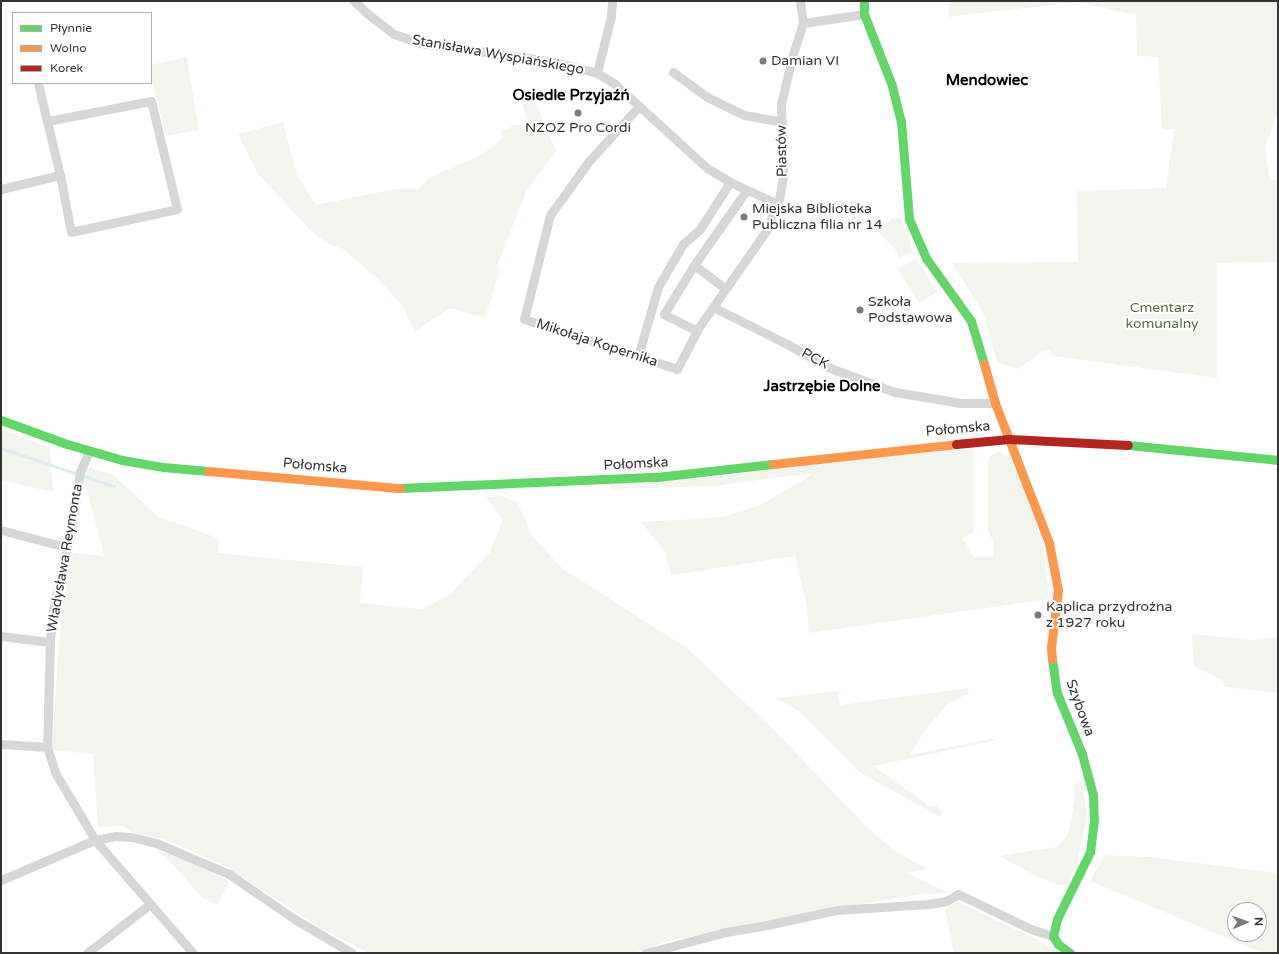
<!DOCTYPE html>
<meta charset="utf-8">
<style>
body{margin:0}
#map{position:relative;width:1279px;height:954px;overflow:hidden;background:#fff;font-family:"Varela Round",sans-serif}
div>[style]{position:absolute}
.green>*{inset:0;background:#f1f5ed}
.stream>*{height:2.5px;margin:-1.25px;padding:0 1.25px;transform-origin:1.25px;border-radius:1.25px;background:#ddebf3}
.street>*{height:9px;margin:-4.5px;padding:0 4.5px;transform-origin:4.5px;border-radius:4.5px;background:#d7d7d7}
.fast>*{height:9px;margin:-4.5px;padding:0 4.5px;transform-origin:4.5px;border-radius:4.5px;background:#63d668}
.slow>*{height:9px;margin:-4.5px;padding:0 4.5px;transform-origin:4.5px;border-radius:4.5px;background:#ff974d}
.jam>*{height:9px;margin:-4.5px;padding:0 4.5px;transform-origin:4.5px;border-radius:4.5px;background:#b3261e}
.dots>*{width:11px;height:11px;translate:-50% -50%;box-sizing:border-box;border:2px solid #fff;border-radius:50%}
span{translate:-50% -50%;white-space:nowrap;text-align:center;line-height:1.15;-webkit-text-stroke:4px #fff;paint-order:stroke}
.street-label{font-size:14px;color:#333}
.poi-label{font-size:14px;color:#333}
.left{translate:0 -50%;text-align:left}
.park-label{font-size:14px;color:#56703f}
.neighbourhood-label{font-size:15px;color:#000;font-weight:700}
.frame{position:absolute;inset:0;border:2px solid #333;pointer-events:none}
.legend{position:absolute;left:12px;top:12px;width:140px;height:72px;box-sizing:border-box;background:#fff;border:1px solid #adadad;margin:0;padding:5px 7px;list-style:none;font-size:12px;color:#333}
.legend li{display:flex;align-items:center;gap:8px;height:20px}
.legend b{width:20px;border:1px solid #adadad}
.north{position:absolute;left:1227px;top:902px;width:40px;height:40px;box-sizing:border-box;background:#fff;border:1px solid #adadad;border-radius:50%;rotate:88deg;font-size:11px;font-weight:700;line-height:16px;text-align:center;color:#333}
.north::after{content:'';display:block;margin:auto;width:14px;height:18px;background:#7a7a7a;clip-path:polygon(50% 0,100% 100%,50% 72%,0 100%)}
</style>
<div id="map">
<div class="green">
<div style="clip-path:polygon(949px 1px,1278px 1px,1278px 112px,1265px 147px,1270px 180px,1278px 180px,1278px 262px,1217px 263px,1217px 378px,1053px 356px,1050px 350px,1045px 350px,1017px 369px,997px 362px,983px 312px,952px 263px,1078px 262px,1077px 191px,1166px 188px,1174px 129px,1162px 129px,1158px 57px,1137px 56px,1136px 15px,1077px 2px,948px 17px)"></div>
<div style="clip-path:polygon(187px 57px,199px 130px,166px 136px,151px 76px,151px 65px)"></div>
<div style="clip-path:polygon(535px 100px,556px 151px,526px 192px,497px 266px,500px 270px,485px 318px,450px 308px,415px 332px,402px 306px,378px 279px,344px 250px,327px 243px,314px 234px,258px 174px,238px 134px,283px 122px,297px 175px,316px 205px,395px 189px,419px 189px,429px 178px,483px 154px,504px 137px,501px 132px,514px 125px,529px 124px,522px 105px)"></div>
<div style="clip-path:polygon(901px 218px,912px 249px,912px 253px,899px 258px,895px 249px,879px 233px,891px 219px)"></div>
<div style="clip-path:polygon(916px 258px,937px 292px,919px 303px,898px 269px)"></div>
<div style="clip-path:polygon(1px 429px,50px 448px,53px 492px,1px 480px)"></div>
<div style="clip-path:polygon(974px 447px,974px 531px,963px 538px,974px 557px,993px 557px,994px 542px,988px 532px,988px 458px,998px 451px,1013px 459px,1042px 542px,1050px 599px,809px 633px,807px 608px,795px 556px,671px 575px,665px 552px,641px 522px,723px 517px,760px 505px,809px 477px,811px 473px,714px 486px,612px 489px,608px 484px,714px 477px,838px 459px)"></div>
<div style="clip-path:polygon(81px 466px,112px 474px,159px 517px,218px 538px,218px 553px,363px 567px,360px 603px,421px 609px,448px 596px,490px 552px,503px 520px,486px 497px,502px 496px,518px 503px,532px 536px,563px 569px,687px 648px,774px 730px,869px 829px,898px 853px,928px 869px,907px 873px,949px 893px,923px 894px,860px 904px,672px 940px,634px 953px,369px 953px,320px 928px,225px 866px,169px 841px,132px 832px,123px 826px,98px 827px,93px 754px,52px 750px,58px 656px,64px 598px,73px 553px,104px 556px)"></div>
<div style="clip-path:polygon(1192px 634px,1254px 640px,1278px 637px,1278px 693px,1225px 687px,1223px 681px,1194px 666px)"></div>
<div style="clip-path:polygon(968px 688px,969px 693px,947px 705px,926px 729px,909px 755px,990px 739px,998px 740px,874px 766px,929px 806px,937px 806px,942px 813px,940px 817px,861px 773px,799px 711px,775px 698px,838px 691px,840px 705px)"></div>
<div style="clip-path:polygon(1082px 782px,1087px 817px,1078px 859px,1067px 885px,1059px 885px,1040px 878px,999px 856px,1057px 847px,1068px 834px,1072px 815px,1075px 793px,1074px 784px)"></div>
<div style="clip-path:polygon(153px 849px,203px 866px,229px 882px,218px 905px,203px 899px,166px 857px)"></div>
<div style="clip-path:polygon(evenodd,1105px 855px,1150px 857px,1278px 873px,1278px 953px,1263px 953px,1090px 881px,1105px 855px,1235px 910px,1259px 910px,1259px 934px,1235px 934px,1235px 910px)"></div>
<div style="clip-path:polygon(958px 902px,1034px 938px,1059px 953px,954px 953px,945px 909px)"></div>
</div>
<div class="stream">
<div style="left:1px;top:448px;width:119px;rotate:18.6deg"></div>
</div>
<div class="street">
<div style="left:354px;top:1px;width:19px;rotate:43deg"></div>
<div style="left:368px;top:14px;width:33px;rotate:38deg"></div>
<div style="left:394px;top:34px;width:28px;rotate:19deg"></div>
<div style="left:420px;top:43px;width:136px;rotate:8deg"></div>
<div style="left:555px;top:62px;width:43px;rotate:14.7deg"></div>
<div style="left:597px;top:73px;width:21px;rotate:31deg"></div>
<div style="left:615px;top:84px;width:125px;rotate:42.4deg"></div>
<div style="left:707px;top:168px;width:27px;rotate:31deg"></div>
<div style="left:730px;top:182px;width:53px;rotate:24.6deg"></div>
<div style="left:803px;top:23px;width:62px;rotate:-8.4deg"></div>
<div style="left:673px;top:72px;width:42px;rotate:36.3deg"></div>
<div style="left:707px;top:97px;width:41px;rotate:25.9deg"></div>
<div style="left:744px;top:115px;width:39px;rotate:10deg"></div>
<div style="left:597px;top:73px;width:59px;rotate:-76.2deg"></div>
<div style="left:611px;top:16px;width:15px;rotate:-86deg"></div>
<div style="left:38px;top:83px;width:39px;rotate:77deg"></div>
<div style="left:47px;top:121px;width:56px;rotate:76.5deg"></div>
<div style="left:60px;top:175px;width:58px;rotate:79.1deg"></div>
<div style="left:71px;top:232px;width:108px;rotate:-12.2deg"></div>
<div style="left:177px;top:209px;width:111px;rotate:-103.5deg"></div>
<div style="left:151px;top:101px;width:106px;rotate:169.1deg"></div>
<div style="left:639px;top:106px;width:74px;rotate:132.3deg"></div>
<div style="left:589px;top:161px;width:67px;rotate:125.8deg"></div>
<div style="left:550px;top:215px;width:107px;rotate:104deg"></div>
<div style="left:524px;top:319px;width:161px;rotate:18.1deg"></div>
<div style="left:677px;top:369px;width:47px;rotate:-62.4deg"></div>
<div style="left:699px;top:327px;width:117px;rotate:-55.1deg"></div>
<div style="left:766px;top:231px;width:35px;rotate:-68deg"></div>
<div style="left:779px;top:199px;width:22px;rotate:-80deg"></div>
<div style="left:783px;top:177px;width:73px;rotate:-91.6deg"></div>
<div style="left:781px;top:104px;width:48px;rotate:-76.8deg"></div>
<div style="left:792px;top:57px;width:36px;rotate:-72deg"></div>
<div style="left:803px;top:23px;width:22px;rotate:-98deg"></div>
<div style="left:1px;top:189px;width:61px;rotate:-13.3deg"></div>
<div style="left:694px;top:265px;width:39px;rotate:37deg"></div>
<div style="left:713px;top:307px;width:83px;rotate:26.6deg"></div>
<div style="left:787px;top:344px;width:49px;rotate:29.2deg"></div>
<div style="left:830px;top:368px;width:69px;rotate:20.3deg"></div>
<div style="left:895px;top:392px;width:67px;rotate:9.5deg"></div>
<div style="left:961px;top:403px;width:34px"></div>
<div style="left:697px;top:331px;width:37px;rotate:-153deg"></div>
<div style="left:664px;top:314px;width:57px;rotate:-58.5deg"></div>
<div style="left:694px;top:265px;width:90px;rotate:-54.9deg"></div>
<div style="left:638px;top:356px;width:72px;rotate:-73.8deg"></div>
<div style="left:658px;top:287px;width:50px;rotate:-59.8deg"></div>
<div style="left:683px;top:244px;width:23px;rotate:-41deg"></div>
<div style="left:700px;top:229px;width:56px;rotate:-57.4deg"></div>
<div style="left:89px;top:452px;width:21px;rotate:115deg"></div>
<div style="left:80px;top:471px;width:55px;rotate:98.4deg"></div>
<div style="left:72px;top:525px;width:88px;rotate:102.5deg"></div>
<div style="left:53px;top:611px;width:31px;rotate:96deg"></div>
<div style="left:50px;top:642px;width:105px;rotate:91.6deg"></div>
<div style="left:47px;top:747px;width:28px;rotate:72deg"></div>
<div style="left:56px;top:774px;width:77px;rotate:59.4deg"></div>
<div style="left:95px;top:840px;width:150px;rotate:49.1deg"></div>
<div style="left:1px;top:530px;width:67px;rotate:14.7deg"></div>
<div style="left:1px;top:636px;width:49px;rotate:7deg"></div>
<div style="left:1px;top:744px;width:46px;rotate:3.7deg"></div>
<div style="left:1px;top:880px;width:102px;rotate:-23.1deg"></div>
<div style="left:95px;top:840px;width:21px;rotate:-11deg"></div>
<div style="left:116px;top:836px;width:16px;rotate:4deg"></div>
<div style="left:132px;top:837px;width:25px;rotate:14deg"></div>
<div style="left:156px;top:843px;width:79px;rotate:23deg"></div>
<div style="left:229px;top:874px;width:81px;rotate:34.5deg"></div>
<div style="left:296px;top:920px;width:65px;rotate:30.5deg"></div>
<div style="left:87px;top:953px;width:80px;rotate:-37.9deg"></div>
<div style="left:646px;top:953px;width:83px;rotate:-14.7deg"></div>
<div style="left:726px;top:932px;width:42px;rotate:-9.7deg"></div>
<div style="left:767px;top:925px;width:72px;rotate:-12.1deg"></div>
<div style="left:837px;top:910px;width:91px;rotate:-3.8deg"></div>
<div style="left:928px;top:904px;width:18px;rotate:-9deg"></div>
<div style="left:946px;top:901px;width:14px;rotate:-30deg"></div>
<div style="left:958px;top:894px;width:81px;rotate:25.6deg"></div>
<div style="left:1031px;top:929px;width:23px;rotate:18deg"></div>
</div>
<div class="fast">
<div style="left:864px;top:1px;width:13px;rotate:90deg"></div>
<div style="left:864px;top:14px;width:77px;rotate:68.7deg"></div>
<div style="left:892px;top:86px;width:36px;rotate:76deg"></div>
<div style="left:901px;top:121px;width:98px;rotate:85.3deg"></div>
<div style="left:909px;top:219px;width:43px;rotate:66.4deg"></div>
<div style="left:926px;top:258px;width:77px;rotate:54.5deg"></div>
<div style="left:971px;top:321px;width:45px;rotate:73.2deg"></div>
<div style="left:1px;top:420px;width:70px;rotate:20deg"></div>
<div style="left:67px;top:444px;width:57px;rotate:16.2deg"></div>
<div style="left:122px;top:460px;width:42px;rotate:9.7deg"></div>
<div style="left:163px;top:467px;width:45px;rotate:5.1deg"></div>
<div style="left:1128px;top:445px;width:151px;rotate:5.7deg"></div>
<div style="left:400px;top:488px;width:257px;rotate:-2.5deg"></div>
<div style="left:657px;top:477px;width:117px;rotate:-6.4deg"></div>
<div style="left:1052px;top:659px;width:34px;rotate:82deg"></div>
<div style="left:1057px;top:693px;width:66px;rotate:67.7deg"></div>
<div style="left:1082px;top:754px;width:42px;rotate:75deg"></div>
<div style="left:1093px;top:795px;width:25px;rotate:88deg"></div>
<div style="left:1094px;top:820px;width:32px;rotate:97deg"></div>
<div style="left:1090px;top:852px;width:75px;rotate:116.2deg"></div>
<div style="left:1057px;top:919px;width:17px;rotate:103deg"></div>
<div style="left:1053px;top:936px;width:9px;rotate:58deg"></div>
<div style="left:1058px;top:944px;width:15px;rotate:37deg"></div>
</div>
<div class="slow">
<div style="left:984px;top:364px;width:41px;rotate:74.2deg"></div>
<div style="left:995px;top:403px;width:150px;rotate:68.9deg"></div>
<div style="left:1049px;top:543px;width:48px;rotate:79.2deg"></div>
<div style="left:1058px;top:590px;width:58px;rotate:96.9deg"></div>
<div style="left:1051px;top:648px;width:11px;rotate:85deg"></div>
<div style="left:773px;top:464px;width:184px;rotate:-6.2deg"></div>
<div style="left:208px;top:471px;width:193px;rotate:5.1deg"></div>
</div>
<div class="jam">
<div style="left:956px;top:444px;width:53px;rotate:-5.4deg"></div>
<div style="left:1009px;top:439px;width:119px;rotate:2.9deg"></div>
</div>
<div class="dots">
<div style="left:763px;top:61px;background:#7a7a7a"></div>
<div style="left:578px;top:113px;background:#7a7a7a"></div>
<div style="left:744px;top:217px;background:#7a7a7a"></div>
<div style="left:860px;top:310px;background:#7a7a7a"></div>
<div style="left:1038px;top:615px;background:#7a7a7a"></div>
</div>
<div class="street-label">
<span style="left:498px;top:55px;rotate:10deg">Stanisława Wyspiańskiego</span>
<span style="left:782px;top:151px;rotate:-91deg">Piastów</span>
<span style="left:597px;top:343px;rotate:18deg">Mikołaja Kopernika</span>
<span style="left:815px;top:359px;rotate:28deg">PCK</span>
<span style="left:958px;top:429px;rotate:-5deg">Połomska</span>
<span style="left:636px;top:464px;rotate:-3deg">Połomska</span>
<span style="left:315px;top:466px;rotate:5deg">Połomska</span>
<span style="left:65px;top:558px;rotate:-80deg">Władysława Reymonta</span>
<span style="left:1080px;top:708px;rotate:70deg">Szybowa</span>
</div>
<div class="poi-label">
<span class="left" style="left:771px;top:61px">Damian VI</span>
<span style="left:578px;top:128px">NZOZ Pro Cordi</span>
<span class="left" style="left:752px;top:217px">Miejska Biblioteka<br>Publiczna filia nr 14</span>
<span class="left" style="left:868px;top:310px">Szkoła<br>Podstawowa</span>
<span class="left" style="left:1046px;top:615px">Kaplica przydrożna<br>z 1927 roku</span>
</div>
<div class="park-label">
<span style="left:1162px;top:316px">Cmentarz<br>komunalny</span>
</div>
<div class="neighbourhood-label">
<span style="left:987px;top:81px">Mendowiec</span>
<span style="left:571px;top:96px">Osiedle Przyjaźń</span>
<span style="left:822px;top:387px">Jastrzębie Dolne</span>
</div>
<div class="frame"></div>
<ul class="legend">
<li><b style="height:5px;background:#63d668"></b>Płynnie</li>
<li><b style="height:5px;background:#ff974d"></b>Wolno</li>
<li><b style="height:5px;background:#b3261e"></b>Korek</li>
</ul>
<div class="north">N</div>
</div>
